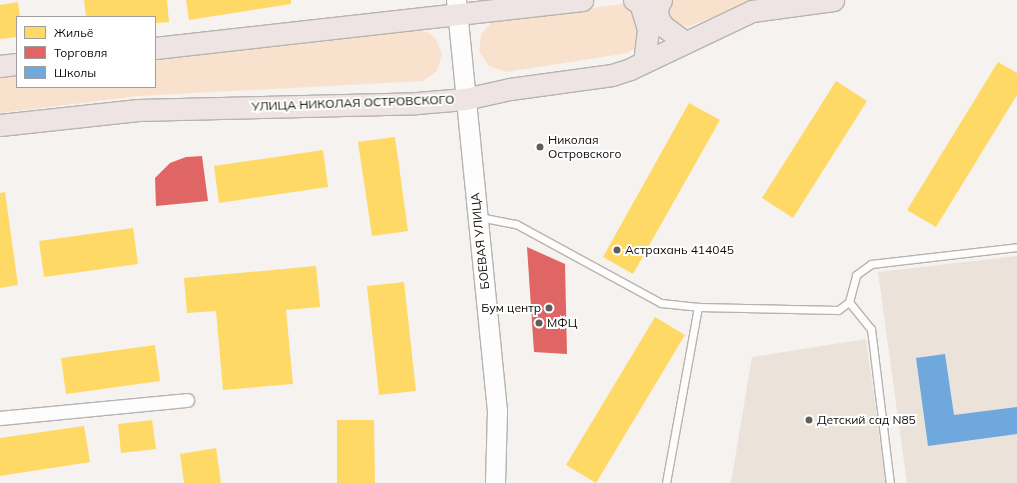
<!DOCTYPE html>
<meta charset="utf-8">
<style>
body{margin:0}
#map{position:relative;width:1017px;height:483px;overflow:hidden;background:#f6f2ef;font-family:Mulish,sans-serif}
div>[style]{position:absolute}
.built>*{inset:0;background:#ebe2da}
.green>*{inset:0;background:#f8e2ce}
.homes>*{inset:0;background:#ffd966}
.shops>*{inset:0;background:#e06666}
.schools>*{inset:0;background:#6fa8dc}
.roads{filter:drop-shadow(1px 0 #b6b3b0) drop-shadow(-1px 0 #b6b3b0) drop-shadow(0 1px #b6b3b0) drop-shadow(0 -1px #b6b3b0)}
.lane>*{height:7px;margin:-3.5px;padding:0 3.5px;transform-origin:3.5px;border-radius:3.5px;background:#fefdfd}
.street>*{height:13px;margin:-6.5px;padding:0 6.5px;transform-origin:6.5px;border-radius:6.5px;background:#fefdfd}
.secondary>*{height:19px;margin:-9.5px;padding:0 9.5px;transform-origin:9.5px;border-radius:9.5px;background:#fefdfd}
.primary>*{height:21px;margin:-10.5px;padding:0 10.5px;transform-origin:10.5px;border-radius:10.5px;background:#ede4e3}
.dots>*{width:11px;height:11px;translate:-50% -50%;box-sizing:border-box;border:2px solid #fff;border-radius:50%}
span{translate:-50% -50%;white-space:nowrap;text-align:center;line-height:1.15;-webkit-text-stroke:4px #fff;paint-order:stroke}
.street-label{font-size:12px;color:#0f0d0b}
.poi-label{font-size:12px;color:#0f0d0b}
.left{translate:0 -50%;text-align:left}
.right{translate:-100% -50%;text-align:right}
.legend{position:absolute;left:16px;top:16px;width:140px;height:72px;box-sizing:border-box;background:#fff;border:1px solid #9f9e9d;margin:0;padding:5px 7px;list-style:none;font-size:12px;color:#0f0d0b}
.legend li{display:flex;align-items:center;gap:8px;height:20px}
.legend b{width:20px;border:1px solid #9f9e9d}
</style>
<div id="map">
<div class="built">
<div style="clip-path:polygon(1017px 256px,1017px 483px,907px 483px,878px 272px)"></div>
<div style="clip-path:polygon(866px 339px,886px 483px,731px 483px,752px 357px)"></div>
</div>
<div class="green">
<div style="clip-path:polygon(671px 0,771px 0,752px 2px,687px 27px,672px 21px,668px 11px)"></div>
<div style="clip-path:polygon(622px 4px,630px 7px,642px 18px,635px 48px,628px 53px,506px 72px,489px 66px,479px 51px,481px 34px,493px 21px)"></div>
<div style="clip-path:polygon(415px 29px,429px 33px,436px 39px,442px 54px,437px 71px,423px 81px,139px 96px,0 113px,0 76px,17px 73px,17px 87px,155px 87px,155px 56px)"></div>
</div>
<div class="homes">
<div style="clip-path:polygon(84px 0,167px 0,169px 22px,155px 23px,155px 17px,86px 17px)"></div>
<div style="clip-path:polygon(186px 0,291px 0,291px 4px,189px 20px)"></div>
<div style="clip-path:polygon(18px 2px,20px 17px,17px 17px,17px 37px,0 39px,0 5px)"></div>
<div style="clip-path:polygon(998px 62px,1017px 73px,1017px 95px,936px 227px,907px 210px)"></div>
<div style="clip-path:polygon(836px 81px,867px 101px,793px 218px,762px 198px)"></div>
<div style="clip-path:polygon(689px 103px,720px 120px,633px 274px,603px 257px)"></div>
<div style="clip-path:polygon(395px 137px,408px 231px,372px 236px,358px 142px)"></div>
<div style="clip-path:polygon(323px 150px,328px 187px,219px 203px,214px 166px)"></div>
<div style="clip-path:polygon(5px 192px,18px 285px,0 288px,0 193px)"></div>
<div style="clip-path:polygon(133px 228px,138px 264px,44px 277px,39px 241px)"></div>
<div style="clip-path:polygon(316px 266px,320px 307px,286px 310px,293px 384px,223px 390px,216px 311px,187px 313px,184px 278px)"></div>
<div style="clip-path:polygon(404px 282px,416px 391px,379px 395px,367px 286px)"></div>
<div style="clip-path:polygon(655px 317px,685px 335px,596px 483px,566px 465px)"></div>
<div style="clip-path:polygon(155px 345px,160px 381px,66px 394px,61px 358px)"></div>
<div style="clip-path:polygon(152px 420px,156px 449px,121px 453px,118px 424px)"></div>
<div style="clip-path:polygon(337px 420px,374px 420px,375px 483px,337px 483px)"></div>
<div style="clip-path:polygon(84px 426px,90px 462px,0 476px,0 438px)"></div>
<div style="clip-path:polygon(216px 448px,221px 483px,184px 483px,180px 454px)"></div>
</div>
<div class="shops">
<div style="clip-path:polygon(202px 156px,208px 201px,156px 206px,155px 178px,170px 163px,186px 157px)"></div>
<div style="clip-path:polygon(527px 247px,565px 264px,567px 354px,534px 352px)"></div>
</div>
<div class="schools">
<div style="clip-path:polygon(945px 354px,954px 415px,1017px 407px,1017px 434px,928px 446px,916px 358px)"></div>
</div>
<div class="roads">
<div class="lane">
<div style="left:479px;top:217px;width:38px;rotate:11deg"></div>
<div style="left:516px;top:224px;width:165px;rotate:28.6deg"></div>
<div style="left:661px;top:303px;width:37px;rotate:6deg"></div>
<div style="left:698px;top:307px;width:140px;rotate:1.2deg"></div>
<div style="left:838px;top:310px;width:14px;rotate:-36deg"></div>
<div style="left:849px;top:302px;width:28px;rotate:-75deg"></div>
<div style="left:856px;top:275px;width:19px;rotate:-36deg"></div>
<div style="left:871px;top:264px;width:147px;rotate:-6.6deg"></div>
<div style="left:849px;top:302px;width:35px;rotate:51deg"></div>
<div style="left:871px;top:329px;width:155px;rotate:83deg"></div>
<div style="left:666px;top:483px;width:179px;rotate:-79.7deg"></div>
</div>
<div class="street">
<div style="left:0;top:418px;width:188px;rotate:-5.5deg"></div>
</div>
<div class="secondary">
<div style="left:456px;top:0;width:413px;rotate:84.3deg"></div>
<div style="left:497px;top:411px;width:72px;rotate:91.6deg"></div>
</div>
<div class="primary">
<div style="left:634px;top:0;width:7px;rotate:27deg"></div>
<div style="left:640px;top:3px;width:28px;rotate:73deg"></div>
<div style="left:648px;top:30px;width:31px;rotate:97deg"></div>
<div style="left:661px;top:0;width:9px;rotate:117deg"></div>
<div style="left:657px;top:8px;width:10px;rotate:84deg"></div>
<div style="left:658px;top:18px;width:9px;rotate:58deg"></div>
<div style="left:663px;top:26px;width:27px;rotate:36deg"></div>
<div style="left:155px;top:48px;width:430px;rotate:-6.4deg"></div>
<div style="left:0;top:66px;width:17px;rotate:-7deg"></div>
<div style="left:0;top:125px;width:139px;rotate:-6.2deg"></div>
<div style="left:138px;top:110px;width:279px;rotate:-1.4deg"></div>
<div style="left:417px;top:103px;width:48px;rotate:-4.8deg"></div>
<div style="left:465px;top:99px;width:46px;rotate:-12.5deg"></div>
<div style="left:510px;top:89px;width:103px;rotate:-7.8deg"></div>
<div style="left:612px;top:75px;width:19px;rotate:-18deg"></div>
<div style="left:630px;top:69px;width:135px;rotate:-25.4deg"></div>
<div style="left:752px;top:11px;width:82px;rotate:-7.7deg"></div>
</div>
</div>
<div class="dots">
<div style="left:540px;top:147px;background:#605d5b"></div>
<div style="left:617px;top:250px;background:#605d5b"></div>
<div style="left:549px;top:308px;background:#605d5b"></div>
<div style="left:539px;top:323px;background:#605d5b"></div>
<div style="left:809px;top:420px;background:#605d5b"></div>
</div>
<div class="street-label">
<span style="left:353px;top:103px;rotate:-2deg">УЛИЦА НИКОЛАЯ ОСТРОВСКОГО</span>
<span style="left:480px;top:241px;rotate:-96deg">БОЕВАЯ УЛИЦА</span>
</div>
<div class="poi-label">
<span class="left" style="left:548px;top:147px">Николая<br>Островского</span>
<span class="left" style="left:625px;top:250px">Астрахань 414045</span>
<span class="right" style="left:541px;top:308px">Бум центр</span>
<span class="left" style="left:547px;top:323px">МФЦ</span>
<span class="left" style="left:817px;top:420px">Детский сад N85</span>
</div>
<ul class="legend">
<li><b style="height:11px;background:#ffd966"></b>Жильё</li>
<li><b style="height:11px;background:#e06666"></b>Торговля</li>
<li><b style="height:11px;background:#6fa8dc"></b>Школы</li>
</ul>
</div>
